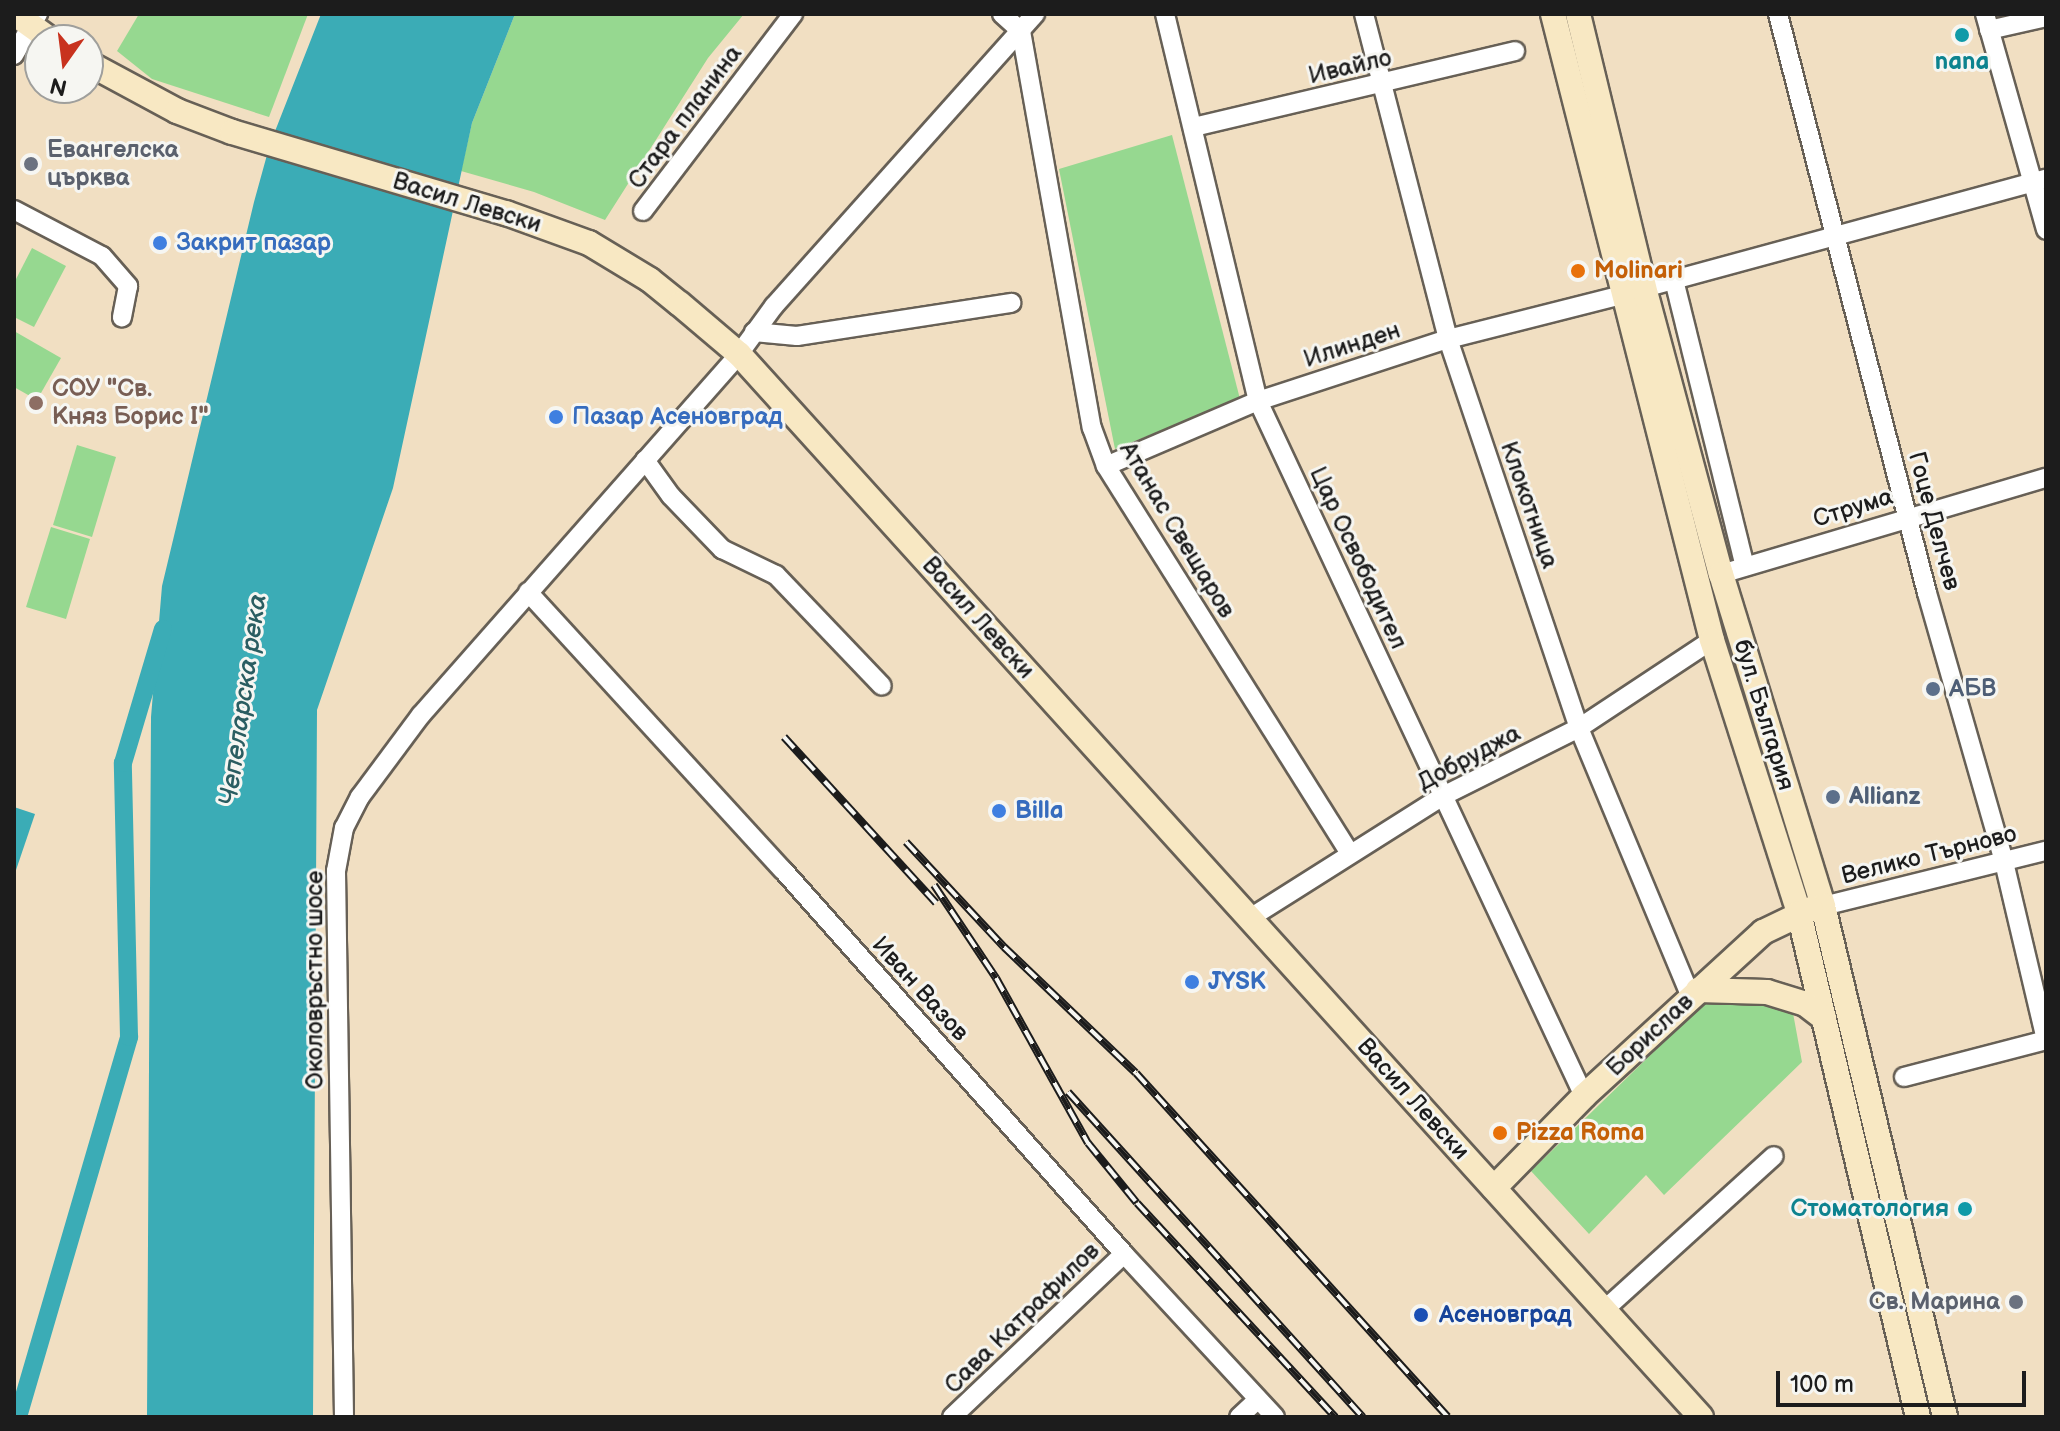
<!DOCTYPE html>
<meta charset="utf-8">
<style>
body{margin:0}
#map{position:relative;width:2060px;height:1431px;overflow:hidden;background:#f1dfc2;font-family:"Balsamiq Sans",sans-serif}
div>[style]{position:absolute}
.green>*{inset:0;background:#96d890}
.water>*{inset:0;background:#3bacb6}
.canal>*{height:18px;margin:-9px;padding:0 9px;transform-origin:9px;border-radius:9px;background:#3bacb6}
.roads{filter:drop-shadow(2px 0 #676056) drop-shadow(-2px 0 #676056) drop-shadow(0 2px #676056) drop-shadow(0 -2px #676056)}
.street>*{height:18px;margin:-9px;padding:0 9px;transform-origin:9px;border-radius:9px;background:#fff}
.secondary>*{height:24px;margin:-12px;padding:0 12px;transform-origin:12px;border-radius:12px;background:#f8e8c3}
.rail>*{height:8px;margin-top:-4px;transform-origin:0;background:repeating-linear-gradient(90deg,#f6f6f2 0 15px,#1c1c1c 0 30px);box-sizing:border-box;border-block:2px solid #1c1c1c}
.dots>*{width:22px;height:22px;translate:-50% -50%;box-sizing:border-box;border:4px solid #f6f6f2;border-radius:50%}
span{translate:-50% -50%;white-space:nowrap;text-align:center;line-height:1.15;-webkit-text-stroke:6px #f6f6f2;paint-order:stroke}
.culture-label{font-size:24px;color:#0d838f;font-weight:700}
.right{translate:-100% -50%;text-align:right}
.street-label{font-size:24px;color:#1c1c1c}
.worship-label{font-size:24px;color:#5b616d;font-weight:700}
.left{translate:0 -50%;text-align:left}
.shop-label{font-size:24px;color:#366cbe;font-weight:700}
.food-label{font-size:24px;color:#c56008;font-weight:700}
.education-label{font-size:24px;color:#785e54;font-weight:700}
.service-label{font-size:24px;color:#4e5e75;font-weight:700}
.transit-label{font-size:24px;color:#164399;font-weight:700}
.water-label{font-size:26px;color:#2a5d61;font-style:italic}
.frame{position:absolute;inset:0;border:16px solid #1c1c1c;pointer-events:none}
.north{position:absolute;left:24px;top:24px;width:80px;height:80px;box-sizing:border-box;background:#f6f6f2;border:2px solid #9f9f9c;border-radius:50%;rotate:194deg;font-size:22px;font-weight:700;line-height:32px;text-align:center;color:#1c1c1c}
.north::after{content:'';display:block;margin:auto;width:28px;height:36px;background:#c8321e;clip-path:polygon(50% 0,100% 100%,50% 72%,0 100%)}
.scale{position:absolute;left:1776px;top:1371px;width:250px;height:36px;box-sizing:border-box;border:4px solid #1c1c1c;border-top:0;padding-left:10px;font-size:24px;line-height:28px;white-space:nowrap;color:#1c1c1c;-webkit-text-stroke:6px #f6f6f2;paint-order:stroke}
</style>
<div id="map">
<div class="green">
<div style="clip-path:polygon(139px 14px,308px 14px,269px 117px,152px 79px,117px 51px)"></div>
<div style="clip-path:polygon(515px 14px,744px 14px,708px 58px,605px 220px,534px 192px,461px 171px,472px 123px)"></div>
<div style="clip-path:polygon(1172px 135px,1240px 399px,1115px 449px,1059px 169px)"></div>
<div style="clip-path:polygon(32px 248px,66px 266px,34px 327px,14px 317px,14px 283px)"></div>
<div style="clip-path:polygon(14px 331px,61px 358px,37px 400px,14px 387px)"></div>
<div style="clip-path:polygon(77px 445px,116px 457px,92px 537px,53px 525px)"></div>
<div style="clip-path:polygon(51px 527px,90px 539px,66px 619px,26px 607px)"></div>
<div style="clip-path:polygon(1706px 1001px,1748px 1002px,1793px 1013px,1802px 1062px,1664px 1195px,1646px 1175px,1589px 1234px,1531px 1171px)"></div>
</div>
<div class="water">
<div style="clip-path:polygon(321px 14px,515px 14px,472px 123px,393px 488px,317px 710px,313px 1417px,147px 1417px,151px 717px,162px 586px,254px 202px,270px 144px)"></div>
<div style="clip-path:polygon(14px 807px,35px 814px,14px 876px)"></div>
</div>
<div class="canal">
<div style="left:18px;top:1417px;width:396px;rotate:-73.7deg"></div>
<div style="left:129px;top:1037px;width:274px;rotate:-91.3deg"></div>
<div style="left:123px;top:763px;width:140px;rotate:-73.4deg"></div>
</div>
<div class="roads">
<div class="street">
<div style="left:1002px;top:14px;width:25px;rotate:42deg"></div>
<div style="left:1021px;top:31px;width:403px;rotate:79.9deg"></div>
<div style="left:1092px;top:428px;width:40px;rotate:69.8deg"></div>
<div style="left:1106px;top:466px;width:458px;rotate:57.8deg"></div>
<div style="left:1165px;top:14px;width:398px;rotate:76.5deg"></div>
<div style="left:1258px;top:401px;width:768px;rotate:64.87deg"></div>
<div style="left:1364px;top:14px;width:336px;rotate:75.5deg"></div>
<div style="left:1448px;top:339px;width:410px;rotate:71.4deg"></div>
<div style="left:1579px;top:728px;width:291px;rotate:67.4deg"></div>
<div style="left:1778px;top:14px;width:598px;rotate:75.57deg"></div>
<div style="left:1927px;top:593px;width:280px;rotate:74deg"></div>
<div style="left:2004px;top:862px;width:182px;rotate:76.7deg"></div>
<div style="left:1985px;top:14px;width:224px;rotate:74.2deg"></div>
<div style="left:1989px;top:30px;width:58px;rotate:-12.8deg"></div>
<div style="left:14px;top:55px;width:48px;rotate:-59.7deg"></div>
<div style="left:1194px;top:127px;width:330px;rotate:-13.3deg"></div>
<div style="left:14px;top:210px;width:99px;rotate:27.6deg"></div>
<div style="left:102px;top:256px;width:40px;rotate:49deg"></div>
<div style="left:128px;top:286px;width:32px;rotate:101deg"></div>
<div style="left:643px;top:211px;width:248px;rotate:-52.7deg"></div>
<div style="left:1674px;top:280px;width:295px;rotate:76.1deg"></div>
<div style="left:1644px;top:288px;width:417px;rotate:-15.2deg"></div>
<div style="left:754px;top:332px;width:43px;rotate:5.3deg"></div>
<div style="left:797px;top:336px;width:217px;rotate:-8.8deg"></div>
<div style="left:645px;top:460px;width:44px;rotate:54.2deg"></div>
<div style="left:671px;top:496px;width:74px;rotate:46.1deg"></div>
<div style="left:722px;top:549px;width:60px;rotate:25.7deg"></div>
<div style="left:776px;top:575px;width:153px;rotate:46.3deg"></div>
<div style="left:1106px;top:466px;width:165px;rotate:-23.2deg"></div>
<div style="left:1258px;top:401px;width:200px;rotate:-18.1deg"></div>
<div style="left:1448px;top:339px;width:179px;rotate:-14.2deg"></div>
<div style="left:1721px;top:574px;width:339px;rotate:-16.5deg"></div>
<div style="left:528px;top:592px;width:377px;rotate:47.5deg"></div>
<div style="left:783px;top:870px;width:514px;rotate:48.39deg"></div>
<div style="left:1124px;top:1254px;width:222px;rotate:47.2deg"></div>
<div style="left:1823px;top:906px;width:230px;rotate:-13.9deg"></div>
<div style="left:1250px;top:918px;width:228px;rotate:-32.3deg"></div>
<div style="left:1443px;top:796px;width:152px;rotate:-26.6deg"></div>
<div style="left:1579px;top:728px;width:159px;rotate:-33.5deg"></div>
<div style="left:1904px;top:1077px;width:147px;rotate:-14.6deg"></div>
<div style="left:1604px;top:1310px;width:229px;rotate:-42.2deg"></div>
<div style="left:344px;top:1417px;width:546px;rotate:-90.84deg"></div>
<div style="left:336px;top:871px;width:44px;rotate:-79.5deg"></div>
<div style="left:344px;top:828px;width:35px;rotate:-63deg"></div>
<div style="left:360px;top:797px;width:102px;rotate:-53.4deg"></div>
<div style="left:421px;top:715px;width:481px;rotate:-48.6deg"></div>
<div style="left:739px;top:354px;width:59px;rotate:-53.9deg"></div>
<div style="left:774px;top:306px;width:392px;rotate:-48.2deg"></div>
<div style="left:952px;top:1417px;width:237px;rotate:-43.5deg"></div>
<div style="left:1239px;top:1417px;width:26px;rotate:-43deg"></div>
</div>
<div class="secondary">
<div style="left:15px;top:14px;width:44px;rotate:35.8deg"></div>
<div style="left:1553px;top:14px;width:646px;rotate:75.75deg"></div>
<div style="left:1712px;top:640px;width:287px;rotate:72.3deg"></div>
<div style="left:1799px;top:913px;width:518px;rotate:76.72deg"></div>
<div style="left:1578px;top:14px;width:289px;rotate:76.4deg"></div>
<div style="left:1646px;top:295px;width:289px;rotate:75deg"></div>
<div style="left:1721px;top:574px;width:347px;rotate:72.9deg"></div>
<div style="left:1823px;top:906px;width:525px;rotate:76.57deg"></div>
<div style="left:88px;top:63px;width:101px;rotate:28.3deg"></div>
<div style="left:177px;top:111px;width:59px;rotate:20.9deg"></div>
<div style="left:232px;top:132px;width:286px;rotate:16.5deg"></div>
<div style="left:506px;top:213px;width:88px;rotate:19.9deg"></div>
<div style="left:589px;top:243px;width:71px;rotate:31.2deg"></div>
<div style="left:650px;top:280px;width:38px;rotate:39deg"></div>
<div style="left:680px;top:304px;width:77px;rotate:40.3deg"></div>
<div style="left:739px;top:354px;width:1434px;rotate:47.86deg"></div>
<div style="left:1698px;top:990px;width:69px;rotate:1.7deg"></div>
<div style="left:1767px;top:992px;width:39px;rotate:17deg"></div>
<div style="left:1804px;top:1003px;width:25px;rotate:37deg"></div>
<div style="left:1494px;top:1188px;width:129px;rotate:-45.6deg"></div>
<div style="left:1584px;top:1096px;width:243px;rotate:-42.5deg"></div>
<div style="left:1763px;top:932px;width:53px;rotate:-25.6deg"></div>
</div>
</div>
<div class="rail">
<div style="left:784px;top:737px;width:225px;rotate:47.5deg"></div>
<div style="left:906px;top:842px;width:144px;rotate:47deg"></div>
<div style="left:1004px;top:947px;width:182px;rotate:43.7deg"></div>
<div style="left:1136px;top:1073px;width:464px;rotate:47.8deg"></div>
<div style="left:934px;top:885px;width:112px;rotate:56.3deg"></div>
<div style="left:996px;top:978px;width:189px;rotate:60.9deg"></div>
<div style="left:1088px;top:1143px;width:77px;rotate:50.8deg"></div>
<div style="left:1137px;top:1203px;width:292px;rotate:47.2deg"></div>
<div style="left:1068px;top:1092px;width:439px;rotate:47.8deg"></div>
</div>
<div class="dots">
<div style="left:1962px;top:35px;background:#0f9aa8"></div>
<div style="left:31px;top:164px;background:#6b7280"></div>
<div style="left:160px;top:243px;background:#3f7fe0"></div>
<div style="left:1578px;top:271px;background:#e8710a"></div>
<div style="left:36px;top:403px;background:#8d6e63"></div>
<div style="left:556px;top:417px;background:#3f7fe0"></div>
<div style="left:1933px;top:689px;background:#5c6f8a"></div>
<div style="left:1833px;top:797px;background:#5c6f8a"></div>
<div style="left:999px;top:811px;background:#3f7fe0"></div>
<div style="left:1192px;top:982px;background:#3f7fe0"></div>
<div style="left:1500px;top:1133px;background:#e8710a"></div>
<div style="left:1965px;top:1209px;background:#0f9aa8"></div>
<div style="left:2016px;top:1302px;background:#6b7280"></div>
<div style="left:1421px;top:1315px;background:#1a4fb4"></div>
</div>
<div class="culture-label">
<span style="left:1962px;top:62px">nana</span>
<span class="right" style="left:1949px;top:1209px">Стоматология</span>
</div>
<div class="street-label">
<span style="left:1350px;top:67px;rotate:-13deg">Ивайло</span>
<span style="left:685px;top:117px;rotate:-53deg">Стара планина</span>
<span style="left:467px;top:203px;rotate:17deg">Васил Левски</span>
<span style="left:1352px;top:345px;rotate:-18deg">Илинден</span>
<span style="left:1529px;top:505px;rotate:71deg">Клокотница</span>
<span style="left:1853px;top:508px;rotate:-17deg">Струма</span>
<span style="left:1934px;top:521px;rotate:75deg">Гоце Делчев</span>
<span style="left:1177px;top:530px;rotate:59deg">Атанас Свещаров</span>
<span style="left:1358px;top:558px;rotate:65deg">Цар Освободител</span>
<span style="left:978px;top:618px;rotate:48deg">Васил Левски</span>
<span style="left:1764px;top:715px;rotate:73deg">бул. България</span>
<span style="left:1469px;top:758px;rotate:-28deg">Добруджа</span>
<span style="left:1929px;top:855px;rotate:-14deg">Велико Търново</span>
<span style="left:315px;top:980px;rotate:-90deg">Околовръстно шосе</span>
<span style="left:920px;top:989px;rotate:48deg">Иван Вазов</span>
<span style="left:1650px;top:1035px;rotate:-43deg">Борислав</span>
<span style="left:1413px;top:1099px;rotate:48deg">Васил Левски</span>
<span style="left:1022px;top:1318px;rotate:-44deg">Сава Катрафилов</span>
</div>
<div class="worship-label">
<span class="left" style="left:47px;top:164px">Евангелска<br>църква</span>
<span class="right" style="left:2000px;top:1302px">Св. Марина</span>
</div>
<div class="shop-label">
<span class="left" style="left:176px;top:243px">Закрит пазар</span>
<span class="left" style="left:572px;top:417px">Пазар Асеновград</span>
<span class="left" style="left:1015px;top:811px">Billa</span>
<span class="left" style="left:1208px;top:982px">JYSK</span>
</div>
<div class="food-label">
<span class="left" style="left:1594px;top:271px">Molinari</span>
<span class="left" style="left:1516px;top:1133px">Pizza Roma</span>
</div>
<div class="education-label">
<span class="left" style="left:52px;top:403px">СОУ "Св.<br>Княз Борис I"</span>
</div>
<div class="service-label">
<span class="left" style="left:1949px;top:689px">АБВ</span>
<span class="left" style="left:1849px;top:797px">Allianz</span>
</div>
<div class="transit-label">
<span class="left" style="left:1439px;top:1315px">Асеновград</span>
</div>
<div class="water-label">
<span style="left:244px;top:700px;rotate:-82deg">Чепеларска река</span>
</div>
<div class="frame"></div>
<div class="north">N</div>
<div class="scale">100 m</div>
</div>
